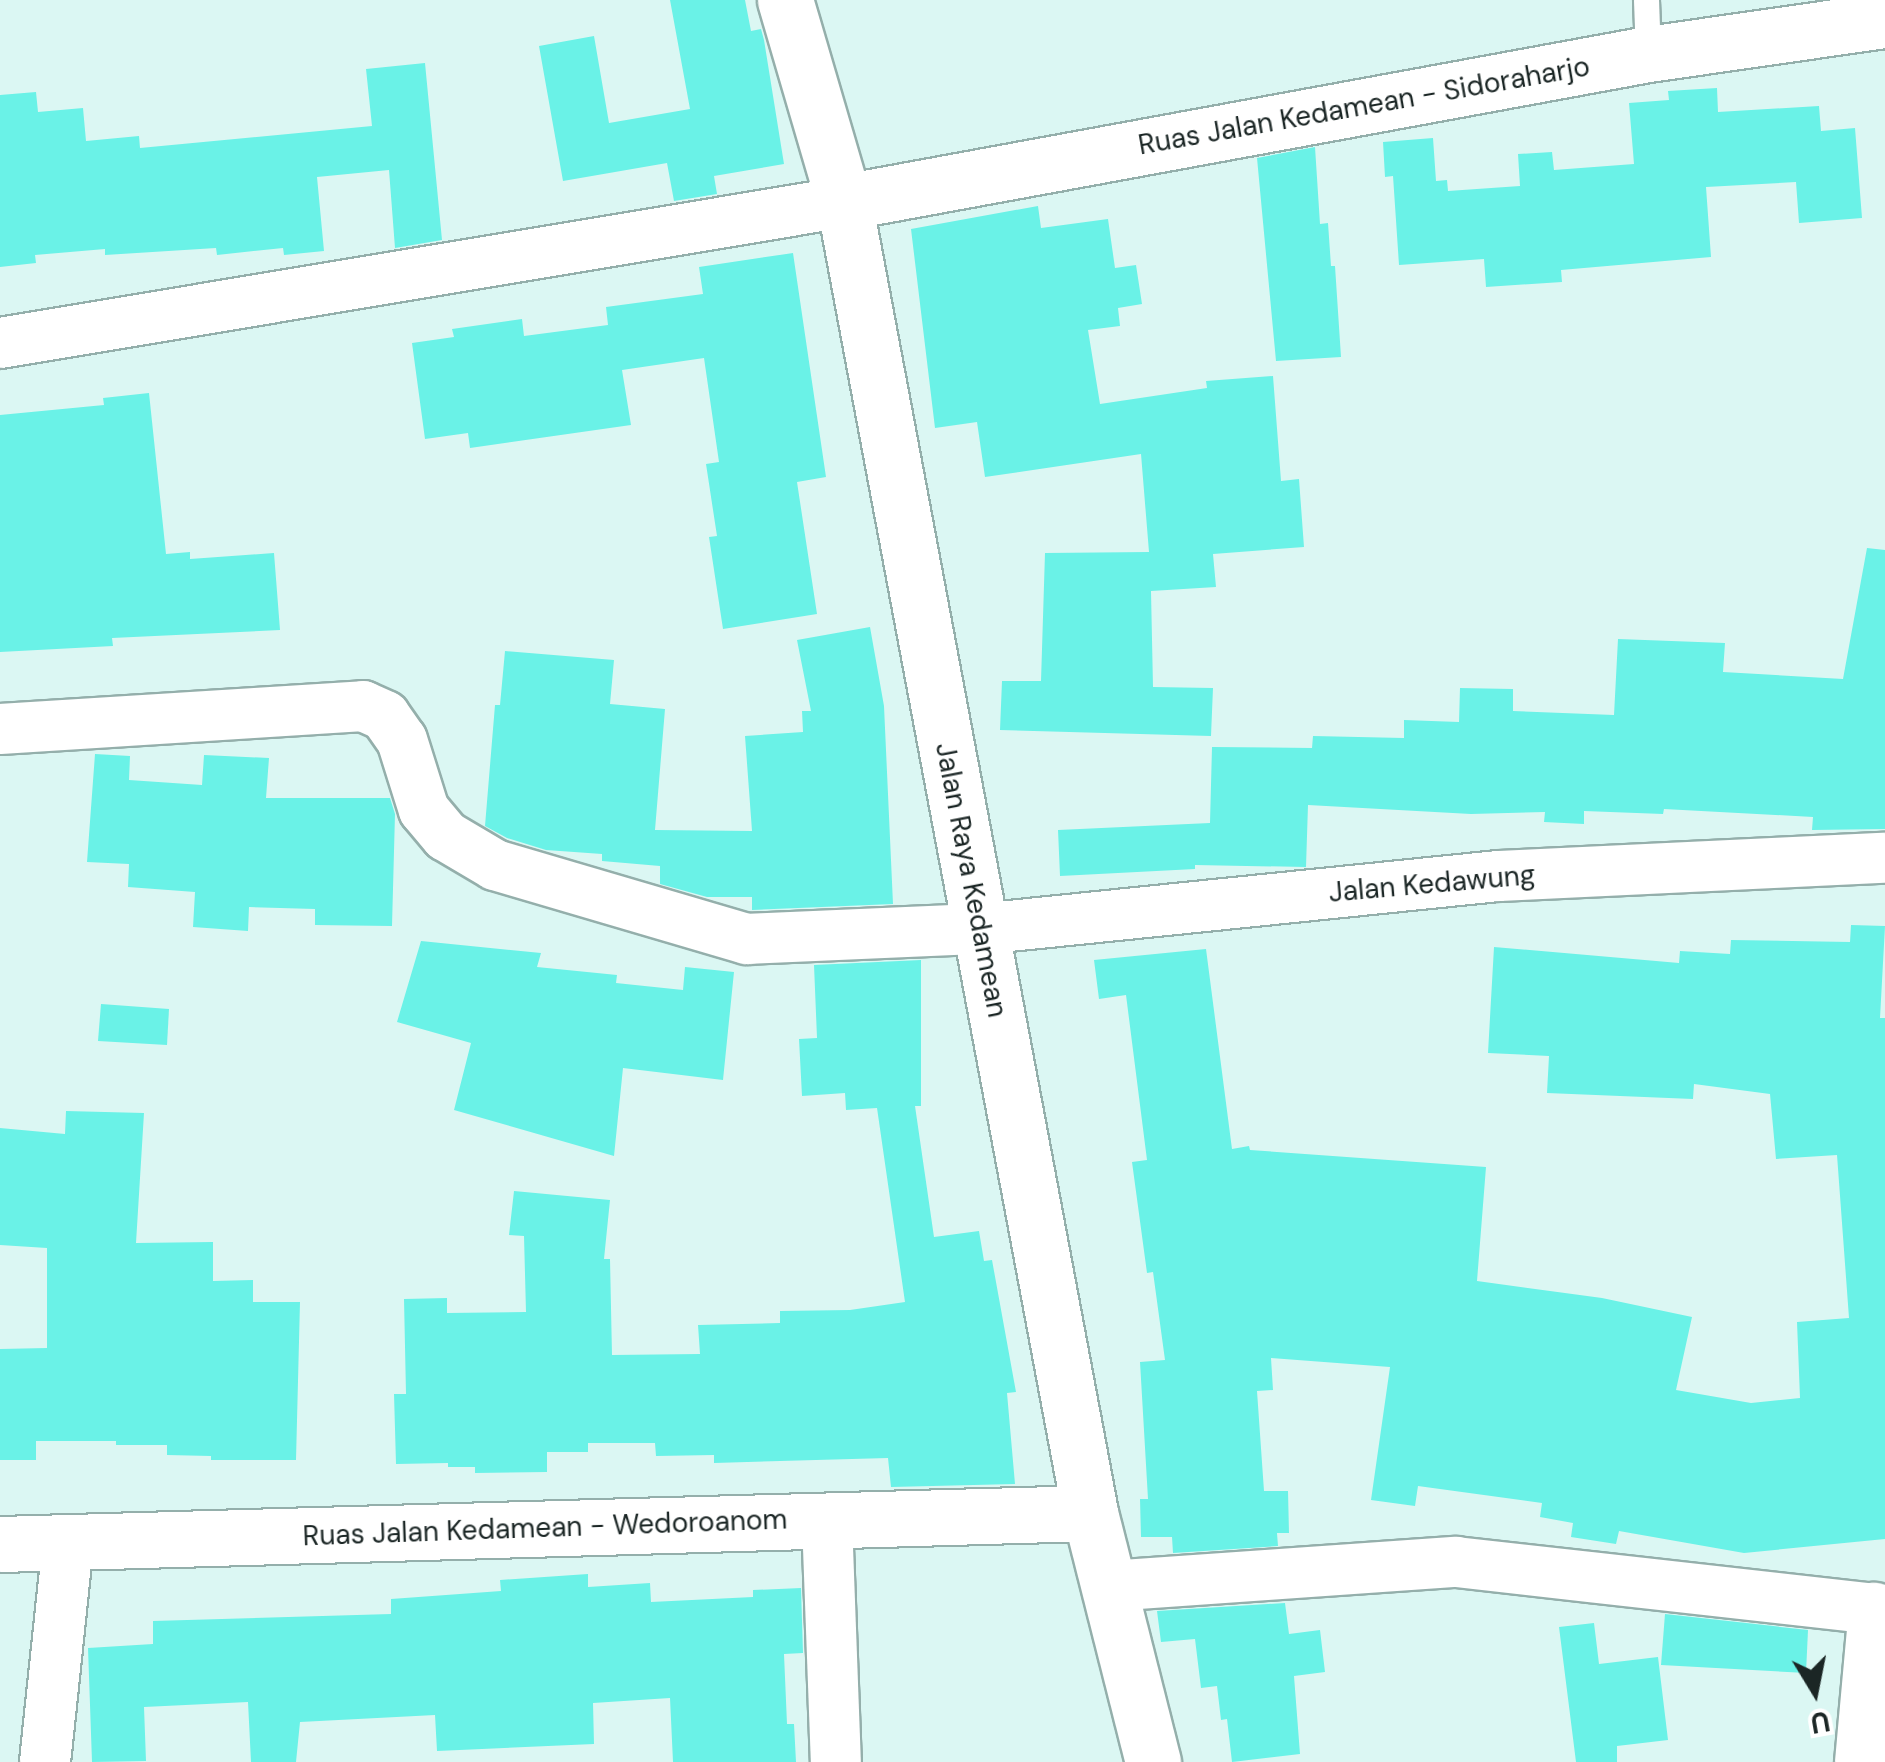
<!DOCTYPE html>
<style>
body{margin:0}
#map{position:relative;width:1885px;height:1762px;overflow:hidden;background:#dbf7f3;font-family:"DM Sans",sans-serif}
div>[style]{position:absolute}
.building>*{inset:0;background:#6af2e7}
.roads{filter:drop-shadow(2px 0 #94afab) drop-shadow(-2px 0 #94afab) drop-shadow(0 2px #94afab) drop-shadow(0 -2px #94afab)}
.service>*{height:25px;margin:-12.5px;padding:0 12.5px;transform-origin:12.5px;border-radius:12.5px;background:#fff}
.minor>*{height:50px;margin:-25px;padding:0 25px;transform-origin:25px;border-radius:25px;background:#fff}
.secondary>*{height:55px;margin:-27.5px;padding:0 27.5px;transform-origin:27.5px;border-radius:27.5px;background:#fff}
.trunk>*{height:55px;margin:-27.5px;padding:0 27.5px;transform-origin:27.5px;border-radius:27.5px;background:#fff}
span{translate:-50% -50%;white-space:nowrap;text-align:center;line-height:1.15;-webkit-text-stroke:10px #fff;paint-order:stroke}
.street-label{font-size:28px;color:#1b2625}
.north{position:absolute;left:1765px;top:1642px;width:100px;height:100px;-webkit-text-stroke:8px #fff;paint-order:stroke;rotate:170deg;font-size:28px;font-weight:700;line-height:40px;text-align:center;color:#1b2625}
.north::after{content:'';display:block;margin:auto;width:35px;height:45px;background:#1b2625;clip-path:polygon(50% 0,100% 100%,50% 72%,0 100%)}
</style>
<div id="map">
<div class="building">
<div style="clip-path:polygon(670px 0,745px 0,751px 31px,761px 29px,764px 40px,784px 164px,714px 176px,717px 194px,674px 201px,667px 163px,563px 181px,539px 46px,594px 36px,609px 123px,690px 109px)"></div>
<div style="clip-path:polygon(425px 63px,442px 240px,395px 248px,389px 170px,317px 177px,324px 251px,284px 255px,283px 248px,217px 255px,216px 248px,105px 255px,105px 249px,35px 255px,36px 263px,0 267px,0 95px,36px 92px,38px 112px,83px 108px,86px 141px,139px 136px,140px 148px,372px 126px,366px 69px)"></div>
<div style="clip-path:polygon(1717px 88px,1718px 112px,1819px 106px,1821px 131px,1855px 128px,1862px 218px,1799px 223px,1796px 182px,1706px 187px,1711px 257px,1561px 270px,1562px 282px,1486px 287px,1484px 259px,1399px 265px,1393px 176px,1385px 177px,1383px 142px,1433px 138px,1436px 181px,1447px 180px,1448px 191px,1520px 186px,1518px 154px,1552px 152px,1554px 170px,1634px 164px,1629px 103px,1669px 100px,1668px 91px)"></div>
<div style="clip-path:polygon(1315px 147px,1320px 224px,1328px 223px,1331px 266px,1335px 266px,1341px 357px,1276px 361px,1257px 158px)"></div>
<div style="clip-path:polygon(1038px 206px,1041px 228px,1108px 219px,1115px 268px,1136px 265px,1142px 304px,1118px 308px,1120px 326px,1088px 330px,1100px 404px,1207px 388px,1206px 381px,1273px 376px,1281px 481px,1299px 479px,1304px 547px,1213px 554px,1216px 587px,1151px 591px,1153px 687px,1213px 688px,1211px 736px,1000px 730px,1002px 681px,1041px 681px,1045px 553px,1149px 552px,1141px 454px,985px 477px,977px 422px,935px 428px,911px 229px)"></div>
<div style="clip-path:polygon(793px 253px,826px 477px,797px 482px,817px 614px,723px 629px,709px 537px,717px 536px,706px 464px,719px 462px,704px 358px,622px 370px,631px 425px,470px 448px,468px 433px,425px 439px,412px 343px,454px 337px,452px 329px,522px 319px,524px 336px,608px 325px,606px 307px,703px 294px,699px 267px)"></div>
<div style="clip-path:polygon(149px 393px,166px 554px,190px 552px,190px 559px,274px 553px,280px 630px,112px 638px,113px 646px,0 652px,0 415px,104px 405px,103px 398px)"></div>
<div style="clip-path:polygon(1867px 548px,1885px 550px,1885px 829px,1812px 830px,1813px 817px,1664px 809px,1663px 814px,1584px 811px,1584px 824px,1544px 822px,1545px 812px,1471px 814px,1308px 805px,1306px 867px,1195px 865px,1195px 869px,1060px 876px,1058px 830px,1210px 823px,1212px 747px,1312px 748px,1313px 736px,1404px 738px,1404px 720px,1459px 722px,1460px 688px,1513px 689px,1513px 711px,1614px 715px,1618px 639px,1725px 643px,1723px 672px,1843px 679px)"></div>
<div style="clip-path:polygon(870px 627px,884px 706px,893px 904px,752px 910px,752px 897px,707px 897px,660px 884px,660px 866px,602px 861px,602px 854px,546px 850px,507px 838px,485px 826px,495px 705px,500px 705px,505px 651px,614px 660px,610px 704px,665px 709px,655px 830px,752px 831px,745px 736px,803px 732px,802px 711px,811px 711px,797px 640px)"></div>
<div style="clip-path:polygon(95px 754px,130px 756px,129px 780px,202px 785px,204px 755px,269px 758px,266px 798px,390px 798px,395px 814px,392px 926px,315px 925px,315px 909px,249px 907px,248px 931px,193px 927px,195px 892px,128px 887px,129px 864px,87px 862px)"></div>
<div style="clip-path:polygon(1851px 925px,1885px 926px,1880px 1018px,1885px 1018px,1885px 1539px,1744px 1553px,1619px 1531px,1616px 1544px,1571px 1537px,1573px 1523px,1540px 1517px,1542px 1503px,1418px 1486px,1415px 1506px,1371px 1500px,1390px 1367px,1271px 1358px,1273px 1390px,1257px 1391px,1264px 1491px,1288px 1491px,1289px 1533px,1277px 1533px,1278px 1546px,1173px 1553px,1172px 1537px,1141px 1537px,1140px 1499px,1148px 1499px,1140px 1362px,1165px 1360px,1153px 1272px,1147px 1273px,1132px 1162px,1147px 1160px,1126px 995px,1099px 999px,1094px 960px,1206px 949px,1232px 1149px,1249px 1146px,1250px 1150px,1486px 1167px,1477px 1281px,1602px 1298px,1692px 1317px,1676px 1390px,1751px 1403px,1800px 1398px,1797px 1322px,1849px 1318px,1837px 1155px,1776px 1159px,1770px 1094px,1694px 1084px,1693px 1099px,1547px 1093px,1549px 1056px,1488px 1053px,1494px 947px,1679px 963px,1680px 951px,1730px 954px,1731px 940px,1850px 942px)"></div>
<div style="clip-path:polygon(421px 941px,541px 953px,537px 967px,617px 975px,616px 983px,683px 990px,685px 967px,734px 972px,723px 1080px,623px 1068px,614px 1156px,454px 1110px,471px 1043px,397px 1022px)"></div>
<div style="clip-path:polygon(921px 960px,921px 1106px,915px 1106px,934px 1237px,979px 1231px,984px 1261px,992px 1260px,1016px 1392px,1007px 1393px,1015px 1484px,891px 1487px,888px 1458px,714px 1463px,714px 1455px,656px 1456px,655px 1443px,588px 1443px,588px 1452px,547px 1452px,547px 1472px,475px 1473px,475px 1467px,448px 1467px,448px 1463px,396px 1464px,394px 1394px,406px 1394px,404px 1299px,447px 1298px,447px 1313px,526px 1312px,524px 1236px,509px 1235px,514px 1191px,610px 1200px,604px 1259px,610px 1259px,612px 1355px,700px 1354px,698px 1325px,780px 1323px,780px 1311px,850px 1310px,905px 1302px,877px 1108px,846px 1110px,845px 1093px,802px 1096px,799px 1039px,817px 1038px,814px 965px)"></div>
<div style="clip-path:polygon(101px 1004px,169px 1009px,167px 1045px,98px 1041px)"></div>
<div style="clip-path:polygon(66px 1111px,144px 1113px,136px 1243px,213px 1242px,213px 1281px,253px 1280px,253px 1302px,300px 1302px,296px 1460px,211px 1460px,211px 1456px,167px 1455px,167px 1445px,116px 1445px,116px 1441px,36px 1441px,36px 1460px,0 1460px,0 1349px,47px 1348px,47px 1248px,0 1245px,0 1128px,65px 1134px)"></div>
<div style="clip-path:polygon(588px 1574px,588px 1587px,650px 1583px,651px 1602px,753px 1597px,753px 1590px,801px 1588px,803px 1653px,784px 1654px,787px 1724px,794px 1724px,796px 1762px,673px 1762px,670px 1698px,593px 1703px,594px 1744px,437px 1751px,435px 1715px,300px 1722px,296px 1762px,251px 1762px,248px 1702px,144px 1707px,146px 1761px,92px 1762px,88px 1648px,153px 1644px,153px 1621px,391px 1614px,391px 1599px,501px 1591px,500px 1580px)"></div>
<div style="clip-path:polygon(1285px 1603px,1289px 1634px,1320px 1630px,1325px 1672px,1294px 1676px,1300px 1754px,1232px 1762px,1227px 1719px,1221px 1720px,1217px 1686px,1201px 1688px,1195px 1639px,1161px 1642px,1157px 1611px)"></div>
<div style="clip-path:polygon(1665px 1614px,1808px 1630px,1806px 1673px,1661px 1665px)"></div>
<div style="clip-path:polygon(1594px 1623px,1599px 1664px,1658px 1657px,1668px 1740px,1617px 1746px,1617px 1762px,1576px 1762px,1559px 1627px)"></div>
</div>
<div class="roads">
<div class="service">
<div style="left:1646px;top:0;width:54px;rotate:87.9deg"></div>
</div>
<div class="minor">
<div style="left:0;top:343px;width:856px;rotate:-9.48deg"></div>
<div style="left:0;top:729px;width:364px;rotate:-3.6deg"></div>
<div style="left:363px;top:706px;width:24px;rotate:24deg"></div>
<div style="left:385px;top:716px;width:29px;rotate:55deg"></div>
<div style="left:402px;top:740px;width:73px;rotate:72.6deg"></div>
<div style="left:424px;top:810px;width:34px;rotate:50deg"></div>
<div style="left:446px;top:836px;width:57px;rotate:30.6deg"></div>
<div style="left:495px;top:865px;width:263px;rotate:16.4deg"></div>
<div style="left:747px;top:939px;width:233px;rotate:-2.5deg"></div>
<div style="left:980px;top:929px;width:521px;rotate:-5.84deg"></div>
<div style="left:1498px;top:876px;width:387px;rotate:-2.7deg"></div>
<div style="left:827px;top:1520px;width:242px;rotate:87.9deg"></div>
<div style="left:1109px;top:1586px;width:348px;rotate:-4deg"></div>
<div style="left:1456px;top:1562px;width:432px;rotate:6.4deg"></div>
<div style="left:45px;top:1762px;width:221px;rotate:-84deg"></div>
<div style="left:1860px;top:1762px;width:155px;rotate:-84.8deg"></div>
</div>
<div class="secondary">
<div style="left:844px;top:202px;width:818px;rotate:-10.43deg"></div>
<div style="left:1648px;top:54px;width:239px;rotate:-8.2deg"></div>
<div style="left:0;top:1544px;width:1090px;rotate:-1.63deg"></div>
</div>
<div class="trunk">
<div style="left:785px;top:0;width:210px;rotate:73.7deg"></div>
<div style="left:844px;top:202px;width:1334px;rotate:79.37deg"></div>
<div style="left:1090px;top:1513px;width:257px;rotate:75.8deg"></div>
</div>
</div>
<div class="street-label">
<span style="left:1364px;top:106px;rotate:-10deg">Ruas Jalan Kedamean - Sidoraharjo</span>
<span style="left:971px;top:880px;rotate:79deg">Jalan Raya Kedamean</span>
<span style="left:1432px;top:884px;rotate:-5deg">Jalan Kedawung</span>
<span style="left:545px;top:1528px;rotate:-2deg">Ruas Jalan Kedamean - Wedoroanom</span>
</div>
<div class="north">U</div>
</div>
